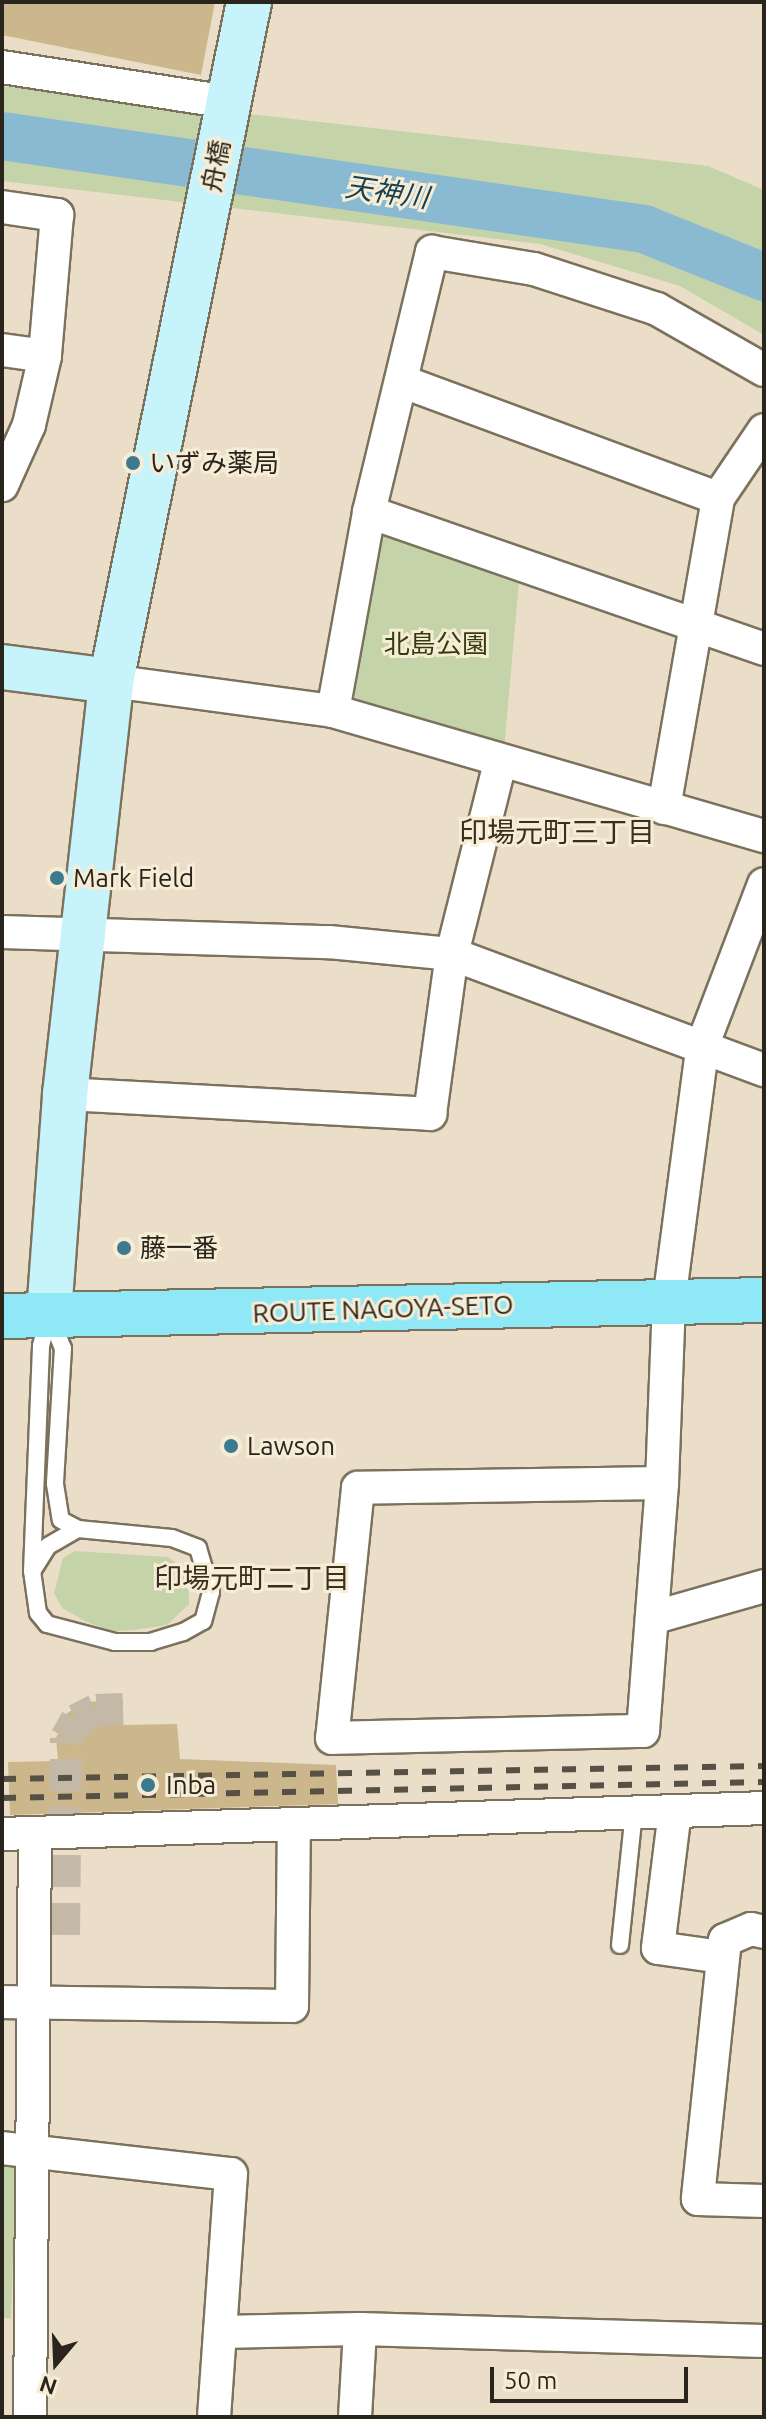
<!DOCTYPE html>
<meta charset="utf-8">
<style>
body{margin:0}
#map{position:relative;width:766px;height:2419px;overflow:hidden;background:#eadec8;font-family:Ubuntu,"Noto Sans JP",sans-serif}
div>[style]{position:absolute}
.green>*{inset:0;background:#c5d3a8}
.river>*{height:48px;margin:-24px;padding:0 24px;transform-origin:24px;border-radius:24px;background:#8ab9d2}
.building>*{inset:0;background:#ccb78c}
.street-tunnel>*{height:32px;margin-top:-16px;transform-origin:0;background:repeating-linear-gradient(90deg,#c3b9a6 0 32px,transparent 0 48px)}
.roads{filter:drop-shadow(2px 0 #7b715d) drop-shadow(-2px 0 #7b715d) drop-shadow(0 2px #7b715d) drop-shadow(0 -2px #7b715d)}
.lane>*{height:16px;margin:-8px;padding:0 8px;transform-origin:8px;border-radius:8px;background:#fff}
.street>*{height:32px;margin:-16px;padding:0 16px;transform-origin:16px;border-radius:16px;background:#fff}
.secondary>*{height:44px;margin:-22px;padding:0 22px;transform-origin:22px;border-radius:22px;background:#c7f3fa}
.primary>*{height:44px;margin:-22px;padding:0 22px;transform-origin:22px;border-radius:22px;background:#8fe8f5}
.rail>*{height:6px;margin-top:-3px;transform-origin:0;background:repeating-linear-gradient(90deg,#565045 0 14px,transparent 0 28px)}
.dots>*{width:22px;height:22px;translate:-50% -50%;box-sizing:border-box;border:4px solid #f7ecd5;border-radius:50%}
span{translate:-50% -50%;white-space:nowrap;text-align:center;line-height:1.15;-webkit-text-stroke:6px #f7ecd5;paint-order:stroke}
.street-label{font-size:26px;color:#29251d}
.poi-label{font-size:26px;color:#29251d}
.left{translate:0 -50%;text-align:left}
.park-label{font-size:26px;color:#313e0b}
.water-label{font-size:28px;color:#173f52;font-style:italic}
.neighbourhood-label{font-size:28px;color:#382f1d}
.frame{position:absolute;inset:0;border:4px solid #29251d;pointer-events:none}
.north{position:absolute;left:16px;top:2323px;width:80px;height:80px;-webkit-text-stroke:6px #f7ecd5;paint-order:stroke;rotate:199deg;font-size:22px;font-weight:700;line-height:32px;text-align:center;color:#29251d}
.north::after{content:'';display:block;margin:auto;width:28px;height:36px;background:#29251d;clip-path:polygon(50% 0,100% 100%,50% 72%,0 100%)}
.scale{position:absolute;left:490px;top:2367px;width:198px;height:36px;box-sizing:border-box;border:4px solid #29251d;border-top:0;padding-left:10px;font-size:24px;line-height:28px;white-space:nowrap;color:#29251d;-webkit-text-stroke:6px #f7ecd5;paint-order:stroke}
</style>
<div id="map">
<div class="green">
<div style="clip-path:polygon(2px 86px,708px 166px,764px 190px,764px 335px,680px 286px,540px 244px,2px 181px)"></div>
<div style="clip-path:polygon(381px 533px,519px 582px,504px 749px,346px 702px)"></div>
<div style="clip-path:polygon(75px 1551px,168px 1557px,188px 1573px,189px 1604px,167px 1625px,134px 1630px,110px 1631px,85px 1621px,62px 1608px,54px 1593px,63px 1558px)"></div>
<div style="clip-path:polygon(2px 2162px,16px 2162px,11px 2318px,2px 2318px)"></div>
</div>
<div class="river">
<div style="left:2px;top:136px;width:649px;rotate:8.24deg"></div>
<div style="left:644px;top:229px;width:129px;rotate:21.8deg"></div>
</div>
<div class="building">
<div style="clip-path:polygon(2px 2px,215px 2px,201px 75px,2px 35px)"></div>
<div style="clip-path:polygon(123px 1700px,123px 1725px,177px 1724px,180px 1759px,336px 1765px,338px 1804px,10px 1815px,8px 1762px,58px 1761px,56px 1738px,67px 1713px,86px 1702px)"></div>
</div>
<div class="street-tunnel">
<div style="left:64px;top:1935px;width:197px;rotate:-89.4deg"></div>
<div style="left:66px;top:1738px;width:21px;rotate:-61deg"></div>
<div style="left:76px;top:1720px;width:22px;rotate:-27deg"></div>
<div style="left:96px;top:1710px;width:27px;rotate:-2deg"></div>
</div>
<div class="roads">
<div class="lane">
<div style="left:49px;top:1314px;width:37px;rotate:68deg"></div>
<div style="left:63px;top:1348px;width:136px;rotate:93.4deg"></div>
<div style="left:55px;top:1484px;width:36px;rotate:81deg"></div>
<div style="left:61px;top:1520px;width:19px;rotate:28deg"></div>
<div style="left:78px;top:1529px;width:94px;rotate:5.5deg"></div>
<div style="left:172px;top:1538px;width:28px;rotate:21deg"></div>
<div style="left:198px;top:1548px;width:46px;rotate:73.5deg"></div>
<div style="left:211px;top:1592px;width:30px;rotate:105deg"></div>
<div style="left:203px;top:1621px;width:23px;rotate:151deg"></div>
<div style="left:183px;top:1632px;width:34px;rotate:163deg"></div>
<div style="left:151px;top:1642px;width:36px;rotate:180deg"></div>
<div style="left:115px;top:1642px;width:70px;rotate:-165.2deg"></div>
<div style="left:47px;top:1624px;width:14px;rotate:-129deg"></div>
<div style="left:38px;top:1613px;width:42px;rotate:-98.1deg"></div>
<div style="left:32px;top:1571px;width:225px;rotate:-87.7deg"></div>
<div style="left:41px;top:1346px;width:33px;rotate:-76deg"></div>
<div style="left:33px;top:1570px;width:28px;rotate:-58deg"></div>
<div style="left:48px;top:1546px;width:34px;rotate:-30deg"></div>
<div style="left:620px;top:1945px;width:134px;rotate:-84deg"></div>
</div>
<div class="street">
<div style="left:2px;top:67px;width:230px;rotate:8.8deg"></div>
<div style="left:2px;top:207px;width:56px;rotate:8.3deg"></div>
<div style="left:57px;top:215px;width:142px;rotate:94.9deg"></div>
<div style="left:45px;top:356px;width:71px;rotate:103.1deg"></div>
<div style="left:29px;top:425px;width:66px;rotate:114.2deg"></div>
<div style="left:2px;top:350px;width:43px;rotate:7.9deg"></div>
<div style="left:401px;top:381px;width:338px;rotate:20.3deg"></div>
<div style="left:369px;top:512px;width:418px;rotate:19.1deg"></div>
<div style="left:111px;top:681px;width:224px;rotate:7.7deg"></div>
<div style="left:333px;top:711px;width:449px;rotate:16.2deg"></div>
<div style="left:333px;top:711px;width:202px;rotate:-79.7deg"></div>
<div style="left:369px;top:512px;width:268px;rotate:-76.4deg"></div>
<div style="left:432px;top:252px;width:103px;rotate:9.5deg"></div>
<div style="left:534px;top:269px;width:129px;rotate:18deg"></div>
<div style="left:657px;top:309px;width:123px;rotate:29.7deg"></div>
<div style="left:664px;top:808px;width:315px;rotate:-80.1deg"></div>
<div style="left:718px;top:498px;width:82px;rotate:-55.9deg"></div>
<div style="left:2px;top:932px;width:327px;rotate:1.8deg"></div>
<div style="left:329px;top:942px;width:124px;rotate:5.6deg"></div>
<div style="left:452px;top:954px;width:333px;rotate:20.4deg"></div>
<div style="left:65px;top:1094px;width:366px;rotate:3.1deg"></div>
<div style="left:430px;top:1114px;width:162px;rotate:-82.2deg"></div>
<div style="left:452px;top:954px;width:197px;rotate:-75.9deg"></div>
<div style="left:662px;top:1483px;width:304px;rotate:179.1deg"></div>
<div style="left:358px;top:1488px;width:251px;rotate:95.9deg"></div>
<div style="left:332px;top:1738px;width:311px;rotate:-1.3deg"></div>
<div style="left:643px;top:1731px;width:249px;rotate:-85.6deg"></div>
<div style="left:662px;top:1483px;width:182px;rotate:-87.8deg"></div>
<div style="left:669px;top:1301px;width:259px;rotate:-82.5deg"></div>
<div style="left:703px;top:1044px;width:171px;rotate:-69.1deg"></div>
<div style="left:652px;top:1618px;width:116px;rotate:-15.9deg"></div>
<div style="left:675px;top:1811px;width:138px;rotate:97.1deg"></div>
<div style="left:658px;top:1948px;width:64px;rotate:8.1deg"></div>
<div style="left:2px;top:1834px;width:762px;rotate:-1.95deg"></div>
<div style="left:764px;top:1932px;width:13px;rotate:-167deg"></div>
<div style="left:751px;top:1929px;width:28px;rotate:157deg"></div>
<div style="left:725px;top:1940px;width:260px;rotate:96deg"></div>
<div style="left:698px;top:2199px;width:66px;rotate:1.7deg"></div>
<div style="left:2px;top:2002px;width:290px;rotate:0.8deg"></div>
<div style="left:292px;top:2006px;width:181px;rotate:-89.4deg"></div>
<div style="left:2px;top:2148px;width:230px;rotate:6.5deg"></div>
<div style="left:231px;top:2174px;width:244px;rotate:94deg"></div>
<div style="left:220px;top:2332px;width:140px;rotate:-1.2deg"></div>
<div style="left:360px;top:2329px;width:404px;rotate:1.7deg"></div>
<div style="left:30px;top:2417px;width:584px;rotate:-89.51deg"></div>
<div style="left:355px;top:2417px;width:88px;rotate:-86.7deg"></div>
</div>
<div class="secondary">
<div style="left:2px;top:667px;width:110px;rotate:7.3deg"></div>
<div style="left:49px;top:1314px;width:221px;rotate:-85.8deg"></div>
<div style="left:65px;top:1094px;width:416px;rotate:-83.6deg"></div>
<div style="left:111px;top:681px;width:693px;rotate:-78.51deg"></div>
</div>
<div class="primary">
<div style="left:2px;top:1316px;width:762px;rotate:-1.2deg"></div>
</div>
</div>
<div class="rail">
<div style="left:2px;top:1779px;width:762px;rotate:-0.98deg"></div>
<div style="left:2px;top:1798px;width:762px;rotate:-1.2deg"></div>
</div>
<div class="dots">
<div style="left:133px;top:463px;background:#3c7a90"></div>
<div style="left:57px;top:878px;background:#3c7a90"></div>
<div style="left:124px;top:1248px;background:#3c7a90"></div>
<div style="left:231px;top:1446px;background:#3c7a90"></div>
<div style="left:148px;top:1785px;background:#3c7a90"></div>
</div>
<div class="street-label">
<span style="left:216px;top:166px;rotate:-79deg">舟橋</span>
<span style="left:383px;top:1309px;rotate:-2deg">ROUTE NAGOYA-SETO</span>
</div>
<div class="poi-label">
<span class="left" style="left:149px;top:463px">いずみ薬局</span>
<span class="left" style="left:73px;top:878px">Mark Field</span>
<span class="left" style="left:140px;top:1248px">藤一番</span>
<span class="left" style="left:247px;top:1446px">Lawson</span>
<span class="left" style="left:166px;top:1785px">Inba</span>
</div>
<div class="park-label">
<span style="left:436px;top:644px">北島公園</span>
</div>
<div class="water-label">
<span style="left:387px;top:192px;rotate:8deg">天神川</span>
</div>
<div class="neighbourhood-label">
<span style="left:557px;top:832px">印場元町三丁目</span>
<span style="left:252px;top:1578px">印場元町二丁目</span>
</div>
<div class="frame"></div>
<div class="north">N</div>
<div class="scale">50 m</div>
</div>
